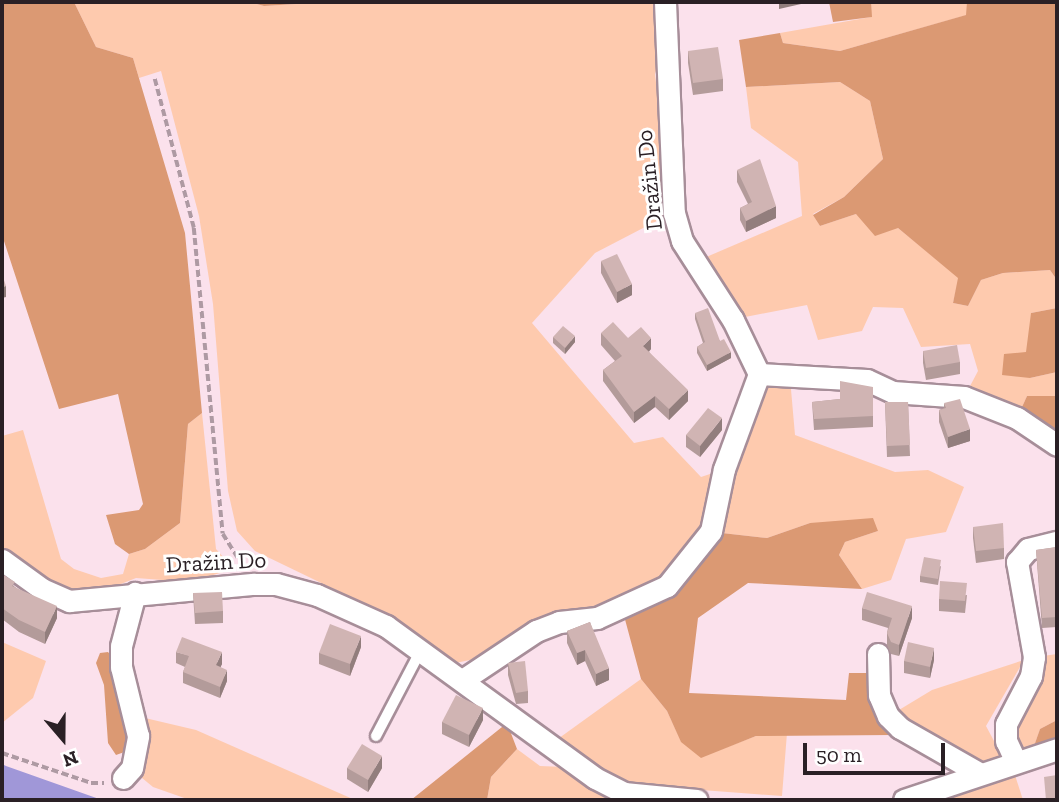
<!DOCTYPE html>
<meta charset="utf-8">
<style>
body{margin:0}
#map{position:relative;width:1059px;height:802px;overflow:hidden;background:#fbe1ec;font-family:"Zilla Slab",serif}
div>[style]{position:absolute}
.green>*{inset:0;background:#fecaae}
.forest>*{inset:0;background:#db9973}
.water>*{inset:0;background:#a097d8}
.path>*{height:3.5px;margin-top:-1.75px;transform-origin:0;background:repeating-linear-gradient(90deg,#ae9aa3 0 7px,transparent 0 10.5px)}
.roads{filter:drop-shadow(2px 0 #a78e99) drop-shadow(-2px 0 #a78e99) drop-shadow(0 2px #a78e99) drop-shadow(0 -2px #a78e99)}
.service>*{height:10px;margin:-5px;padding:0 5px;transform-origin:5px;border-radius:5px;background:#fff}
.minor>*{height:21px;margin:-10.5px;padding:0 10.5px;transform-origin:10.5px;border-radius:10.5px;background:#fff}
.wall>*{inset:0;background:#b39b9a}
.shaded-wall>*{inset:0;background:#927e7d}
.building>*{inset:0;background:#d0b4b3}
span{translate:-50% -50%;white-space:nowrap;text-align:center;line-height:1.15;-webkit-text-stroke:6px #fff;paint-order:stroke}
.street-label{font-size:23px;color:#2a2025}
.frame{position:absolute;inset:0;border:4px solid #2a2025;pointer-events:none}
.north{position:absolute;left:28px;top:704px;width:70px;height:70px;-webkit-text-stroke:5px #fff;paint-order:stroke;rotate:160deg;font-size:19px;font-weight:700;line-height:28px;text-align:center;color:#2a2025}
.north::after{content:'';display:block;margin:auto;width:24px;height:32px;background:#2a2025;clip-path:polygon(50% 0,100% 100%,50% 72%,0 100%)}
.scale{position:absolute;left:803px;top:743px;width:142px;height:32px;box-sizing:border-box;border:4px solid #2a2025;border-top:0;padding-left:9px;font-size:21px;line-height:24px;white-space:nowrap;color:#2a2025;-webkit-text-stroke:5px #fff;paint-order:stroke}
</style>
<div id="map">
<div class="green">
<div style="clip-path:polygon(74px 2px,250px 2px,264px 6px,328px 2px,660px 2px,660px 58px,655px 74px,672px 213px,595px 253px,532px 323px,634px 443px,663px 437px,701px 477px,722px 470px,709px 531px,664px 584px,479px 658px,451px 664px,373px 608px,255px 551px,237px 531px,228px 491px,213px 304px,199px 216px,161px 71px,139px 78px,133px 58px,96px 47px)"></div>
<div style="clip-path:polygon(871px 2px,967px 2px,967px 15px,840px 51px,783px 43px,780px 33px,871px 17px)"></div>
<div style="clip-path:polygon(840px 82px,870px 101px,883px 159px,844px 197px,813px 214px,820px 226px,856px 214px,898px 228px,959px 278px,953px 303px,968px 306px,981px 280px,1003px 273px,1050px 270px,1057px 280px,1057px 308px,1031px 313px,1030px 378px,1057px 372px,1057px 396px,1027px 396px,1018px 416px,969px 388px,978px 371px,970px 344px,921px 347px,903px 308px,873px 307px,862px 331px,818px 340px,807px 305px,735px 319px,697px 261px,802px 216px,798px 162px,751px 128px,746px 87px)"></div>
<div style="clip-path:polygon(760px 376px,790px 378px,795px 435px,895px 472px,928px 470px,964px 487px,946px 532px,906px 539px,891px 580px,862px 589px,839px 555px,845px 542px,878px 531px,810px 523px,767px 538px,713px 532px)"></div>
<div style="clip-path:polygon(202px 413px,216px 549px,226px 560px,227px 571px,189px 582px,136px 578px,88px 597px,44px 583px,2px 552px,2px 436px,23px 430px,61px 559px,74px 569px,101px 578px,123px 574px,129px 554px,145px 549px,180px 523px,188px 424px)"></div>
<div style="clip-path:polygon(2px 642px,46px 661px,33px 698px,2px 723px)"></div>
<div style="clip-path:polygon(1057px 654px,1057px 720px,1040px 729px,1034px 746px,1019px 750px,1013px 732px,1043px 656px)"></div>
<div style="clip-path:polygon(1024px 660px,986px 726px,1002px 756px,979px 764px,894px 713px,932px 690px)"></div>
<div style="clip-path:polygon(641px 679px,667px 711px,681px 741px,701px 757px,756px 736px,787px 733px,782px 796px,623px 784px,555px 741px)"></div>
<div style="clip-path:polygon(145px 718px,196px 730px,355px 800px,190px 800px,153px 787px,136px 773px)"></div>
<div style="clip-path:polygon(517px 749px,540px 766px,564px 767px,598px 785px,611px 800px,487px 800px,491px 777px)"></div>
<div style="clip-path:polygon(1014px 772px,1023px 800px,939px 800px)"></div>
</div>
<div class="forest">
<div style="clip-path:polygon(2px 2px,74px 2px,96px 47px,133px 58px,185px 233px,202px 413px,188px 424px,180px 523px,145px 549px,129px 554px,115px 544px,106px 515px,139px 510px,143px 504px,118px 394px,59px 409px,2px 235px)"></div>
<div style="clip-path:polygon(250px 2px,328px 2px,264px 6px)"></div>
<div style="clip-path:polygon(829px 2px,871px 2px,872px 17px,833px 22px)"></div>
<div style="clip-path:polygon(967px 2px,1057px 2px,1057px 280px,1050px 270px,1003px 273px,981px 280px,968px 306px,953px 303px,958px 278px,898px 228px,875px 236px,856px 214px,820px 226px,813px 215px,844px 197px,883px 159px,870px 101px,840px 82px,746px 87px,739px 40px,780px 33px,783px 43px,840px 51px,966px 15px)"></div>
<div style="clip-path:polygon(1057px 308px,1057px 372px,1030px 378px,1002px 375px,1004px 354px,1026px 352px,1031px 313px)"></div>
<div style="clip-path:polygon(1027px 396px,1057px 396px,1057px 443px,1018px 416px)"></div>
<div style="clip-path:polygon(873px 518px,878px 531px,845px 542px,839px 555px,862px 589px,748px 583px,698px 618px,689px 693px,846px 700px,849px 673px,867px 673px,875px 710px,893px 735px,756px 736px,701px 758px,681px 742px,667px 711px,641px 679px,623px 612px,713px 532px,767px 538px,810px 523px)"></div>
<div style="clip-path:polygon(108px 652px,114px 659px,130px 750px,116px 755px,108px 743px,104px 685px,96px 663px,100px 653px)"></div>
<div style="clip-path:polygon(1057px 720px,1057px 741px,1034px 746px,1040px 729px)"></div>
<div style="clip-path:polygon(507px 723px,517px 749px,491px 777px,487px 800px,411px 800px)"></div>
</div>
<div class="water">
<div style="clip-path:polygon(2px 764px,6px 766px,102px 800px,2px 800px)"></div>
</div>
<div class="path">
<div style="left:155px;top:79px;width:154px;rotate:75.3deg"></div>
<div style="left:194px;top:228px;width:307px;rotate:84.6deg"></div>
<div style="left:223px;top:534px;width:39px;rotate:58deg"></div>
<div style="left:2px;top:753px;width:94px;rotate:18.6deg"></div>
<div style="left:91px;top:783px;width:13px"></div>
</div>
<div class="roads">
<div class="service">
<div style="left:376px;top:736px;width:97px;rotate:-62.4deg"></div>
</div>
<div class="minor">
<div style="left:665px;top:2px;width:211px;rotate:87.6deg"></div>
<div style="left:674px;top:213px;width:29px;rotate:74deg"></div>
<div style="left:682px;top:241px;width:94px;rotate:57.2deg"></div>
<div style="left:733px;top:320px;width:60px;rotate:64.3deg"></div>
<div style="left:759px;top:374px;width:108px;rotate:3.2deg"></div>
<div style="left:867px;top:380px;width:29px;rotate:25deg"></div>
<div style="left:893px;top:392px;width:71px;rotate:4deg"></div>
<div style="left:964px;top:397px;width:57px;rotate:21.6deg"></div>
<div style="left:1017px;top:418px;width:48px;rotate:34deg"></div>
<div style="left:2px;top:560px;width:49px;rotate:35.9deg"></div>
<div style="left:42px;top:589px;width:30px;rotate:24deg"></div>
<div style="left:69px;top:601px;width:186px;rotate:-5.3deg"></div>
<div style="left:254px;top:584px;width:22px"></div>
<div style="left:276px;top:584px;width:42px;rotate:15deg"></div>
<div style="left:317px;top:595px;width:76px;rotate:24.2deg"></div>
<div style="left:386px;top:626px;width:258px;rotate:36deg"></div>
<div style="left:595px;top:778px;width:33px;rotate:27deg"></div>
<div style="left:624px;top:793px;width:73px;rotate:5.5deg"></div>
<div style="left:878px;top:654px;width:41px;rotate:88.6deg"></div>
<div style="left:879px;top:695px;width:23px;rotate:67deg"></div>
<div style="left:888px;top:716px;width:17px;rotate:45deg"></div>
<div style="left:900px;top:728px;width:91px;rotate:29.7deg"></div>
<div style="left:464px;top:679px;width:87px;rotate:-33.7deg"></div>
<div style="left:536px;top:631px;width:25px;rotate:-21deg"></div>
<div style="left:559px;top:622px;width:38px;rotate:-6deg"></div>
<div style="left:597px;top:618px;width:77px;rotate:-24.6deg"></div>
<div style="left:667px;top:586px;width:70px;rotate:-51.3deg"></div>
<div style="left:711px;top:531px;width:63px;rotate:-78.2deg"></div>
<div style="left:724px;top:469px;width:101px;rotate:-69.8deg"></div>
<div style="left:1016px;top:762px;width:23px;rotate:-115deg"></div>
<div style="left:1006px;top:741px;width:17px;rotate:-90deg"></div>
<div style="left:1006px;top:724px;width:54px;rotate:-62.5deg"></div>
<div style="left:1031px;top:676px;width:19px;rotate:-81deg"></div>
<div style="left:1034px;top:657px;width:97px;rotate:-100.1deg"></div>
<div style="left:1017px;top:562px;width:17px;rotate:-50deg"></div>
<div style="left:1028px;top:549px;width:30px;rotate:-14deg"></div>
<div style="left:123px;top:778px;width:13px;rotate:-48deg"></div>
<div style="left:132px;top:768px;width:33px;rotate:-79deg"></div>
<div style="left:138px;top:736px;width:71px;rotate:-103.8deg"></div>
<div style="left:121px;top:667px;width:21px;rotate:-90deg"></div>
<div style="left:121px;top:646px;width:55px;rotate:-75.2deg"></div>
<div style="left:904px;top:800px;width:161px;rotate:-18.4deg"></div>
</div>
</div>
<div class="wall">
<div style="clip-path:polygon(688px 51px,723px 79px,723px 91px,693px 95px,688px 63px)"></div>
<div style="clip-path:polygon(737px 170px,776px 218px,746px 232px,740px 220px,740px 208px,748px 204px,737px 182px)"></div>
<div style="clip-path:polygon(601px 261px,632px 295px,617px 303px,601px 273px)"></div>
<div style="clip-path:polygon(695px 313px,720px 341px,731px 358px,707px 371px,697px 353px,697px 347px,703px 343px,695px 319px)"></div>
<div style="clip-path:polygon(601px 333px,628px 338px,651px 349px,649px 352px,688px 401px,669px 420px,655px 407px,634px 423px,603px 381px,603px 370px,615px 361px,601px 345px)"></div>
<div style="clip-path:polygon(553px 337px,575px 342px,565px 354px,553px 343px)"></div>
<div style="clip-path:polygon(923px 351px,960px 362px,960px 374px,926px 380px,923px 363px)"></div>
<div style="clip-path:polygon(873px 387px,873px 427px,814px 430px,812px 402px,840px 399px)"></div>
<div style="clip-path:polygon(885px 402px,908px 402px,910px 456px,887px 457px)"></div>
<div style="clip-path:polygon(944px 403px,970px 441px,948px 448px,939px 422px,939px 410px,944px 408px)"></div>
<div style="clip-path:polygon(722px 430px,700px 457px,686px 447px,686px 435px)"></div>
<div style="clip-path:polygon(973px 527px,1004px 548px,1004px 559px,976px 563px,973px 538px)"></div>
<div style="clip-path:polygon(1057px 547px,1057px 627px,1042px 628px,1036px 550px)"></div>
<div style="clip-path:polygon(941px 566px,938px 585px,920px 582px,920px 576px)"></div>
<div style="clip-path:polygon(2px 574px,15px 587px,57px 618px,45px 644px,19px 632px,2px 619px)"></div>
<div style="clip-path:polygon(193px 593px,223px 611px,223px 623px,195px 624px)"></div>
<div style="clip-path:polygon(967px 595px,965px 613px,939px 611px,939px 599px)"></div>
<div style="clip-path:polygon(862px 608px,912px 618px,899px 656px,891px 654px,887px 645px,887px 633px,888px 628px,862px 620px)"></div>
<div style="clip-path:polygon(590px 622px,609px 680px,596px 686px,585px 661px,577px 665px,567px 643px,567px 631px)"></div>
<div style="clip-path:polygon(361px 647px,350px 676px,319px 664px,319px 653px)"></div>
<div style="clip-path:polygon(176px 652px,222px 664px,220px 667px,227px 681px,220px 698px,183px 683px,183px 672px,185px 667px,176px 663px)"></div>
<div style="clip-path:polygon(934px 660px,930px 678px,904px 673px,904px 661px)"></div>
<div style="clip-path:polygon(508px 663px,528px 691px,528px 703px,516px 704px,508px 675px)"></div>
<div style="clip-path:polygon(483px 720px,469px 747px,442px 734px,442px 722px)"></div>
<div style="clip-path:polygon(347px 768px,382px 768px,368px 792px,347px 779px)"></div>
</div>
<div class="shaded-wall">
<div style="clip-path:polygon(779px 2px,810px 2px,779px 9px)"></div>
<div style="clip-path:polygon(776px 206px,776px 218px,746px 232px,746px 221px)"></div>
<div style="clip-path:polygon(632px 284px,632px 295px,617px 303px,617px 292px)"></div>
<div style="clip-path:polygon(6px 286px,6px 297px,2px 298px,2px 287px)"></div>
<div style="clip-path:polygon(575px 336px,575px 342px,565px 354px,565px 348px)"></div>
<div style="clip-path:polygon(651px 338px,651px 349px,643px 357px,643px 346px)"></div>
<div style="clip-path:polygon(731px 352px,731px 358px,707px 371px,707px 365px)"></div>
<div style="clip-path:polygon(688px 390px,688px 401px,669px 420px,669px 409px)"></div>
<div style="clip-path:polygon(655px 396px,655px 407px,634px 423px,634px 412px)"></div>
<div style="clip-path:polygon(722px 418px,722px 430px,700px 457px,700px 446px)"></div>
<div style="clip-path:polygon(970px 429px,970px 441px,948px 448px,948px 437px)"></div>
<div style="clip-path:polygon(57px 606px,57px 618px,45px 644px,45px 632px)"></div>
<div style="clip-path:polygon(912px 606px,912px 618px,899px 656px,899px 645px)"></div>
<div style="clip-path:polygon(361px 636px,361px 647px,350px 676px,350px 664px)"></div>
<div style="clip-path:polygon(934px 648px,934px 660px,930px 678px,930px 667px)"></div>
<div style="clip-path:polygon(585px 650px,585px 661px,577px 665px,577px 653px)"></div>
<div style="clip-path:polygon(222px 652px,222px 664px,216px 677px,216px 665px)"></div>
<div style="clip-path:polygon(609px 668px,609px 680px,596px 686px,596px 674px)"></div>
<div style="clip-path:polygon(227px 670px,227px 681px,220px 698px,220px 687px)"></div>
<div style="clip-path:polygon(483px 708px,483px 720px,469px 747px,469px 735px)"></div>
<div style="clip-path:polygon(382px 756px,382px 768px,368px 792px,368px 780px)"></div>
</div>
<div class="building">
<div style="clip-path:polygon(718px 47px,723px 79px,693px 83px,688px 51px)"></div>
<div style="clip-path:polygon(760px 159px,776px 206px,746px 221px,740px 208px,752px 202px,737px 170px)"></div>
<div style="clip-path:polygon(617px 254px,632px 284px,617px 292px,601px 261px)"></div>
<div style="clip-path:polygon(2px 274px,6px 286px,2px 287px)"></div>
<div style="clip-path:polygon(708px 308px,720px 341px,724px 339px,731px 352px,707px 365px,697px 347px,705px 342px,695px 313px)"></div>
<div style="clip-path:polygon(613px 322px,628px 338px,641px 327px,651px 338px,643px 346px,688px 390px,669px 409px,655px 396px,634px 412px,603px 370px,622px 356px,601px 333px)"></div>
<div style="clip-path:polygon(563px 326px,575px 336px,565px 348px,553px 337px)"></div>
<div style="clip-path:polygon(957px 345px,960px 362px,926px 368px,923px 351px)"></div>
<div style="clip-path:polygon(840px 381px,873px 387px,873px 416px,814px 419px,812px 402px,840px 399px)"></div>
<div style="clip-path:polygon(960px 399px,970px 429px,948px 437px,939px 410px,946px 408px,944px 403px)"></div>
<div style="clip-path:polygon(885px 402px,908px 402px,910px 445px,887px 446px)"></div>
<div style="clip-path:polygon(708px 408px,722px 418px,700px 446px,686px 435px)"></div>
<div style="clip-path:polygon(1003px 523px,1004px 548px,976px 551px,973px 527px)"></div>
<div style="clip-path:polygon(1057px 547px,1057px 617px,1042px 618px,1036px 550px)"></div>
<div style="clip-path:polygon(924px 557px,941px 560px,938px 579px,920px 576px)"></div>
<div style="clip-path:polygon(2px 574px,15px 582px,12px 586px,57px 606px,45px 632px,19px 620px,2px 608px)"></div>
<div style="clip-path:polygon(940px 581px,967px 583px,965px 601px,939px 599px)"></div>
<div style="clip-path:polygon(222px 592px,223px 611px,195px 613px,193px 593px)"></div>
<div style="clip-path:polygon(867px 592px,912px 606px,899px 645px,891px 642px,887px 633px,892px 618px,862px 608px)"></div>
<div style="clip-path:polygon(590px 622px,609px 668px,596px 674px,585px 650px,577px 653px,567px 631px)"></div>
<div style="clip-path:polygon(330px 624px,361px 636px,350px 664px,319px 653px)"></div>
<div style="clip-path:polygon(182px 637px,222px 652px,216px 665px,227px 670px,220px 687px,183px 672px,189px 656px,176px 652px)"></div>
<div style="clip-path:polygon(908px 642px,934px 648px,930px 667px,904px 661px)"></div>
<div style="clip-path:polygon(525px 661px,528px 691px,516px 693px,508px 663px)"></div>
<div style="clip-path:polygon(456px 695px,483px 708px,469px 735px,442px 722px)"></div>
<div style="clip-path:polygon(362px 744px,382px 756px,368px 780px,347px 768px)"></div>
<div style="clip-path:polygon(1057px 775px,1057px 800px,1046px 800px,1044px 777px)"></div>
</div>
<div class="street-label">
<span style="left:649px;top:180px;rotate:-96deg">Dražin Do</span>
<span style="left:216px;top:562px;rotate:-3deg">Dražin Do</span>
</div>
<div class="frame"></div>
<div class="north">N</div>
<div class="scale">50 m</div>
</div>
